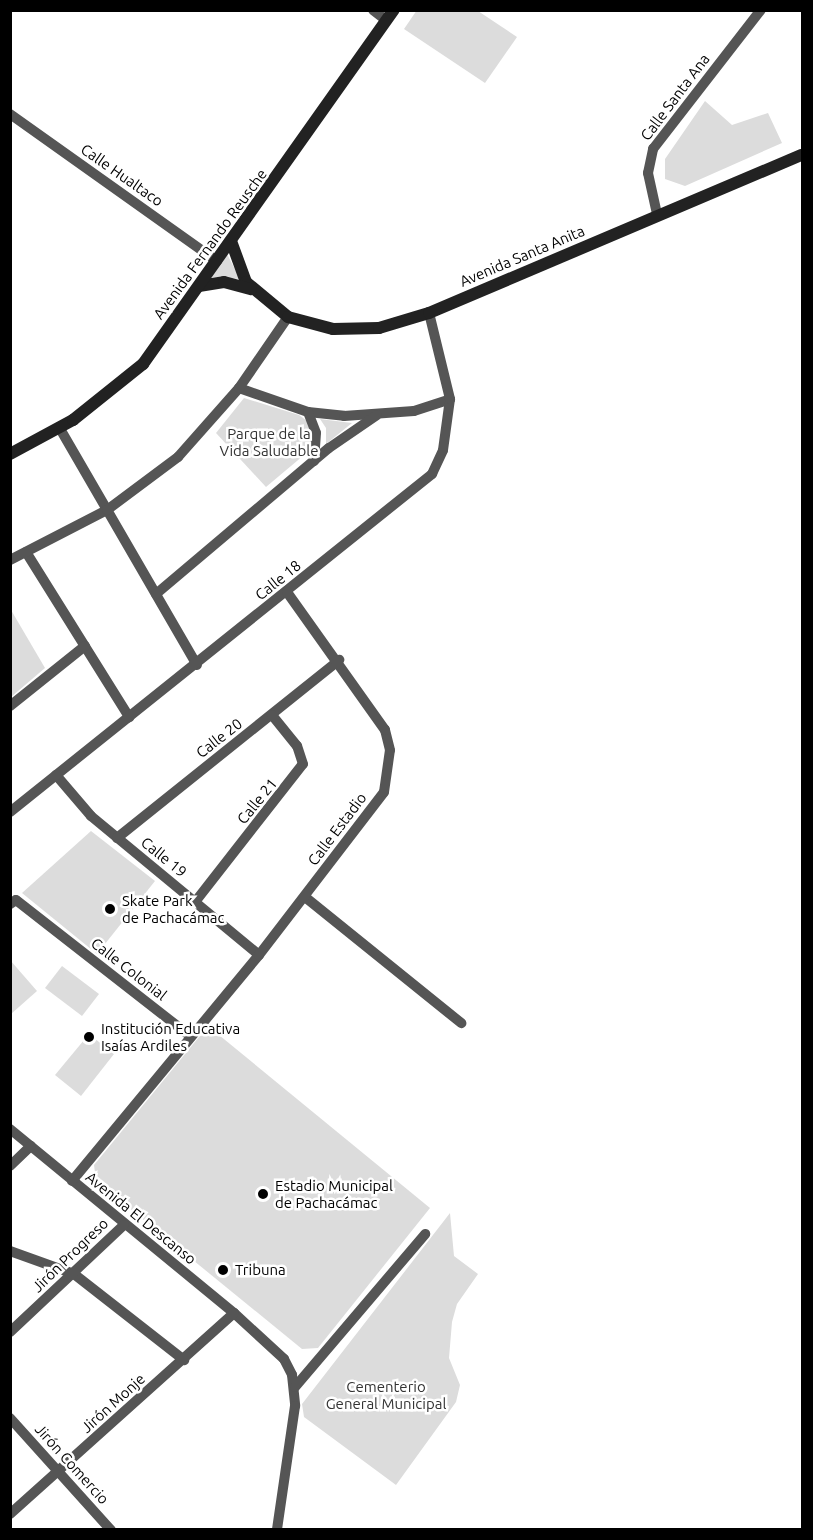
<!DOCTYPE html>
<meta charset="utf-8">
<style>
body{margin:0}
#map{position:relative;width:813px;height:1540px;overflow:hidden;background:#fff;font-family:Ubuntu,sans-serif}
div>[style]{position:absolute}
.green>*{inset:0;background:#dcdcdc}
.street>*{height:10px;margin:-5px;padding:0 5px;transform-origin:5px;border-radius:5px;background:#555}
.secondary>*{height:12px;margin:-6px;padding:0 6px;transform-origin:6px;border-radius:6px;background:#222}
.dots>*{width:16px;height:16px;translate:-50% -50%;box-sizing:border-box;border:3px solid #fff;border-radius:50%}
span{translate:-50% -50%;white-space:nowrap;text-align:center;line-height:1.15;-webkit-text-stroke:5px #fff;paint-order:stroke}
.street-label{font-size:15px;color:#000}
.park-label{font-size:15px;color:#333}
.poi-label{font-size:15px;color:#000}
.left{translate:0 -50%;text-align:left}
.frame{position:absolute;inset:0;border:12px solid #000;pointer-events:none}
</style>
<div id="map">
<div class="green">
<div style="clip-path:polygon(417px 10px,478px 11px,517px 37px,485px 83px,404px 29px)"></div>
<div style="clip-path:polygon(705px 101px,732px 125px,768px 113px,782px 143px,685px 186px,665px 179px,665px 159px)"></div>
<div style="clip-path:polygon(227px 254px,240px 279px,210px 277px)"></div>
<div style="clip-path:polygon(244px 398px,299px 415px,310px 423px,312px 431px,310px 450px,266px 487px,216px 433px)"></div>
<div style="clip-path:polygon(320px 419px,352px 423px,326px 444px,326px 428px)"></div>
<div style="clip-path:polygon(11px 610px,45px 668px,11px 697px,10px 697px)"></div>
<div style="clip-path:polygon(91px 831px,155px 881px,97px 954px,22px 893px)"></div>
<div style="clip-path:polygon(10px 960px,37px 991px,11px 1014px,10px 1014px)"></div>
<div style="clip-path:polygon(62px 966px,99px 994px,82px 1016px,45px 988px)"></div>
<div style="clip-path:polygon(208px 1026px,430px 1208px,318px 1348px,302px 1349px,96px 1181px,94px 1165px)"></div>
<div style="clip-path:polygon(89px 1034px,114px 1054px,81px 1096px,55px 1075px)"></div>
<div style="clip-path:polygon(450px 1213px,454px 1256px,478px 1274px,457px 1304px,452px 1322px,449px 1358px,460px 1385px,456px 1402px,396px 1485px,304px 1417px,302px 1404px)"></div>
</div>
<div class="street">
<div style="left:373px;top:10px;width:16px;rotate:38deg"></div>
<div style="left:10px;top:114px;width:254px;rotate:35.4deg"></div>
<div style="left:657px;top:214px;width:42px;rotate:-102.4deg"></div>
<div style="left:648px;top:173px;width:25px;rotate:-78deg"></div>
<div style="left:653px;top:149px;width:176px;rotate:-52.2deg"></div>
<div style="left:239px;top:388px;width:73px;rotate:19.2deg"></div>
<div style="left:308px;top:412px;width:36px;rotate:6deg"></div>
<div style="left:344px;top:416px;width:70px;rotate:-4.1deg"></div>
<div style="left:414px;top:411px;width:38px;rotate:-18deg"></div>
<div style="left:308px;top:412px;width:22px;rotate:69deg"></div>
<div style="left:316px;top:433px;width:28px;rotate:94deg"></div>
<div style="left:59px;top:427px;width:275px;rotate:59.9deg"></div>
<div style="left:26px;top:552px;width:195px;rotate:58deg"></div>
<div style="left:10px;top:560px;width:109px;rotate:-27.3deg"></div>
<div style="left:107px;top:510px;width:89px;rotate:-36.7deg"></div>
<div style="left:178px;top:457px;width:92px;rotate:-48.5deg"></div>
<div style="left:239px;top:388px;width:86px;rotate:-55.4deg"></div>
<div style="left:156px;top:594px;width:226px;rotate:-40.2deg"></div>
<div style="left:329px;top:448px;width:58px;rotate:-34.5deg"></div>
<div style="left:10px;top:706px;width:96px;rotate:-38.7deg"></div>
<div style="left:56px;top:775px;width:54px;rotate:49.5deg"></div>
<div style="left:91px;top:816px;width:218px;rotate:39.6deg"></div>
<div style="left:10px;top:812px;width:541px;rotate:-38.69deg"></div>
<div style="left:432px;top:474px;width:26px;rotate:-65deg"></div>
<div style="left:443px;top:450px;width:51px;rotate:-82.2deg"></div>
<div style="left:450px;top:399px;width:89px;rotate:-103.7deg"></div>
<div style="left:117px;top:838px;width:285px;rotate:-38.7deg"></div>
<div style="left:305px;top:897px;width:201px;rotate:38.9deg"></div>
<div style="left:195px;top:902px;width:175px;rotate:-52deg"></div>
<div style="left:303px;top:764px;width:19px;rotate:-108deg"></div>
<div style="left:297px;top:746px;width:40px;rotate:-129deg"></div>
<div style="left:10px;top:904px;width:7px;rotate:-34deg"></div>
<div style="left:16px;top:900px;width:221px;rotate:38deg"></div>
<div style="left:10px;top:1129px;width:290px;rotate:39.4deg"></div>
<div style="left:234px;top:1313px;width:68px;rotate:42.6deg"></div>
<div style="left:284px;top:1359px;width:18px;rotate:63deg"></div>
<div style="left:292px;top:1375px;width:31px;rotate:84deg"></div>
<div style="left:295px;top:1406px;width:125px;rotate:98.3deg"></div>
<div style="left:10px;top:1166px;width:29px;rotate:-44deg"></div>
<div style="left:72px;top:1181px;width:293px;rotate:-50.4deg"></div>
<div style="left:259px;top:955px;width:205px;rotate:-52.5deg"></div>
<div style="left:384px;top:792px;width:42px;rotate:-81.9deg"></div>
<div style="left:390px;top:750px;width:21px;rotate:-104deg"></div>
<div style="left:385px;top:730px;width:169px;rotate:-125.4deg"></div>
<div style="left:10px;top:1251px;width:68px;rotate:19.8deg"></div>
<div style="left:74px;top:1274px;width:140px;rotate:38deg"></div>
<div style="left:10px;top:1332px;width:156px;rotate:-43.2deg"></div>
<div style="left:295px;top:1387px;width:201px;rotate:-49.6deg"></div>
<div style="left:10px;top:1418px;width:151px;rotate:48deg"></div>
<div style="left:10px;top:1514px;width:301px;rotate:-41.9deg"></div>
</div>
<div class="secondary">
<div style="left:231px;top:241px;width:44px;rotate:69.9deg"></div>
<div style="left:246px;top:282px;width:55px;rotate:39.8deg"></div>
<div style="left:288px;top:317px;width:47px;rotate:14.9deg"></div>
<div style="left:333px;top:329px;width:46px;rotate:-1.2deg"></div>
<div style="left:379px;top:328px;width:52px;rotate:-16.7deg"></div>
<div style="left:429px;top:313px;width:405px;rotate:-23deg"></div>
<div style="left:199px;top:286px;width:25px;rotate:-9deg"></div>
<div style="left:224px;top:282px;width:28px;rotate:15deg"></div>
<div style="left:10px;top:454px;width:72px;rotate:-28.4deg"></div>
<div style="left:73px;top:420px;width:90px;rotate:-38.7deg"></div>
<div style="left:143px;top:364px;width:434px;rotate:-54.7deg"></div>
</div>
<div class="dots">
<div style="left:110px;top:909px;background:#000"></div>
<div style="left:89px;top:1037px;background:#000"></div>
<div style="left:263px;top:1194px;background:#000"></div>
<div style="left:223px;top:1270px;background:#000"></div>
</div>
<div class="street-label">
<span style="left:675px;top:97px;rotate:-53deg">Calle Santa Ana</span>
<span style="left:122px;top:175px;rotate:35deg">Calle Hualtaco</span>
<span style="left:210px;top:244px;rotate:-54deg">Avenida Fernando Reusche</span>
<span style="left:522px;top:256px;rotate:-23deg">Avenida Santa Anita</span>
<span style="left:278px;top:580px;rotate:-39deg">Calle 18</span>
<span style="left:219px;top:738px;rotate:-38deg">Calle 20</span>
<span style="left:257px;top:801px;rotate:-51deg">Calle 21</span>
<span style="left:337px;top:829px;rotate:-53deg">Calle Estadio</span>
<span style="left:164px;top:857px;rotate:39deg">Calle 19</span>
<span style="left:129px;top:969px;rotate:38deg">Calle Colonial</span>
<span style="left:141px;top:1218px;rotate:39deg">Avenida El Descanso</span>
<span style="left:70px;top:1255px;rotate:-44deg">Jirón Progreso</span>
<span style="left:113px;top:1403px;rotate:-42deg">Jirón Monje</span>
<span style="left:72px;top:1464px;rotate:48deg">Jirón Comercio</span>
</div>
<div class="park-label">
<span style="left:269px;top:442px">Parque de la<br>Vida Saludable</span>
<span style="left:386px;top:1395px">Cementerio<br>General Municipal</span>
</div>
<div class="poi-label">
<span class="left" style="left:122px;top:909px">Skate Park<br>de Pachacámac</span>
<span class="left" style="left:101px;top:1037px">Institución Educativa<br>Isaías Ardiles</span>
<span class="left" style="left:275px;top:1194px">Estadio Municipal<br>de Pachacámac</span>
<span class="left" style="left:235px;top:1270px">Tribuna</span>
</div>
<div class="frame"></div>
</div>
